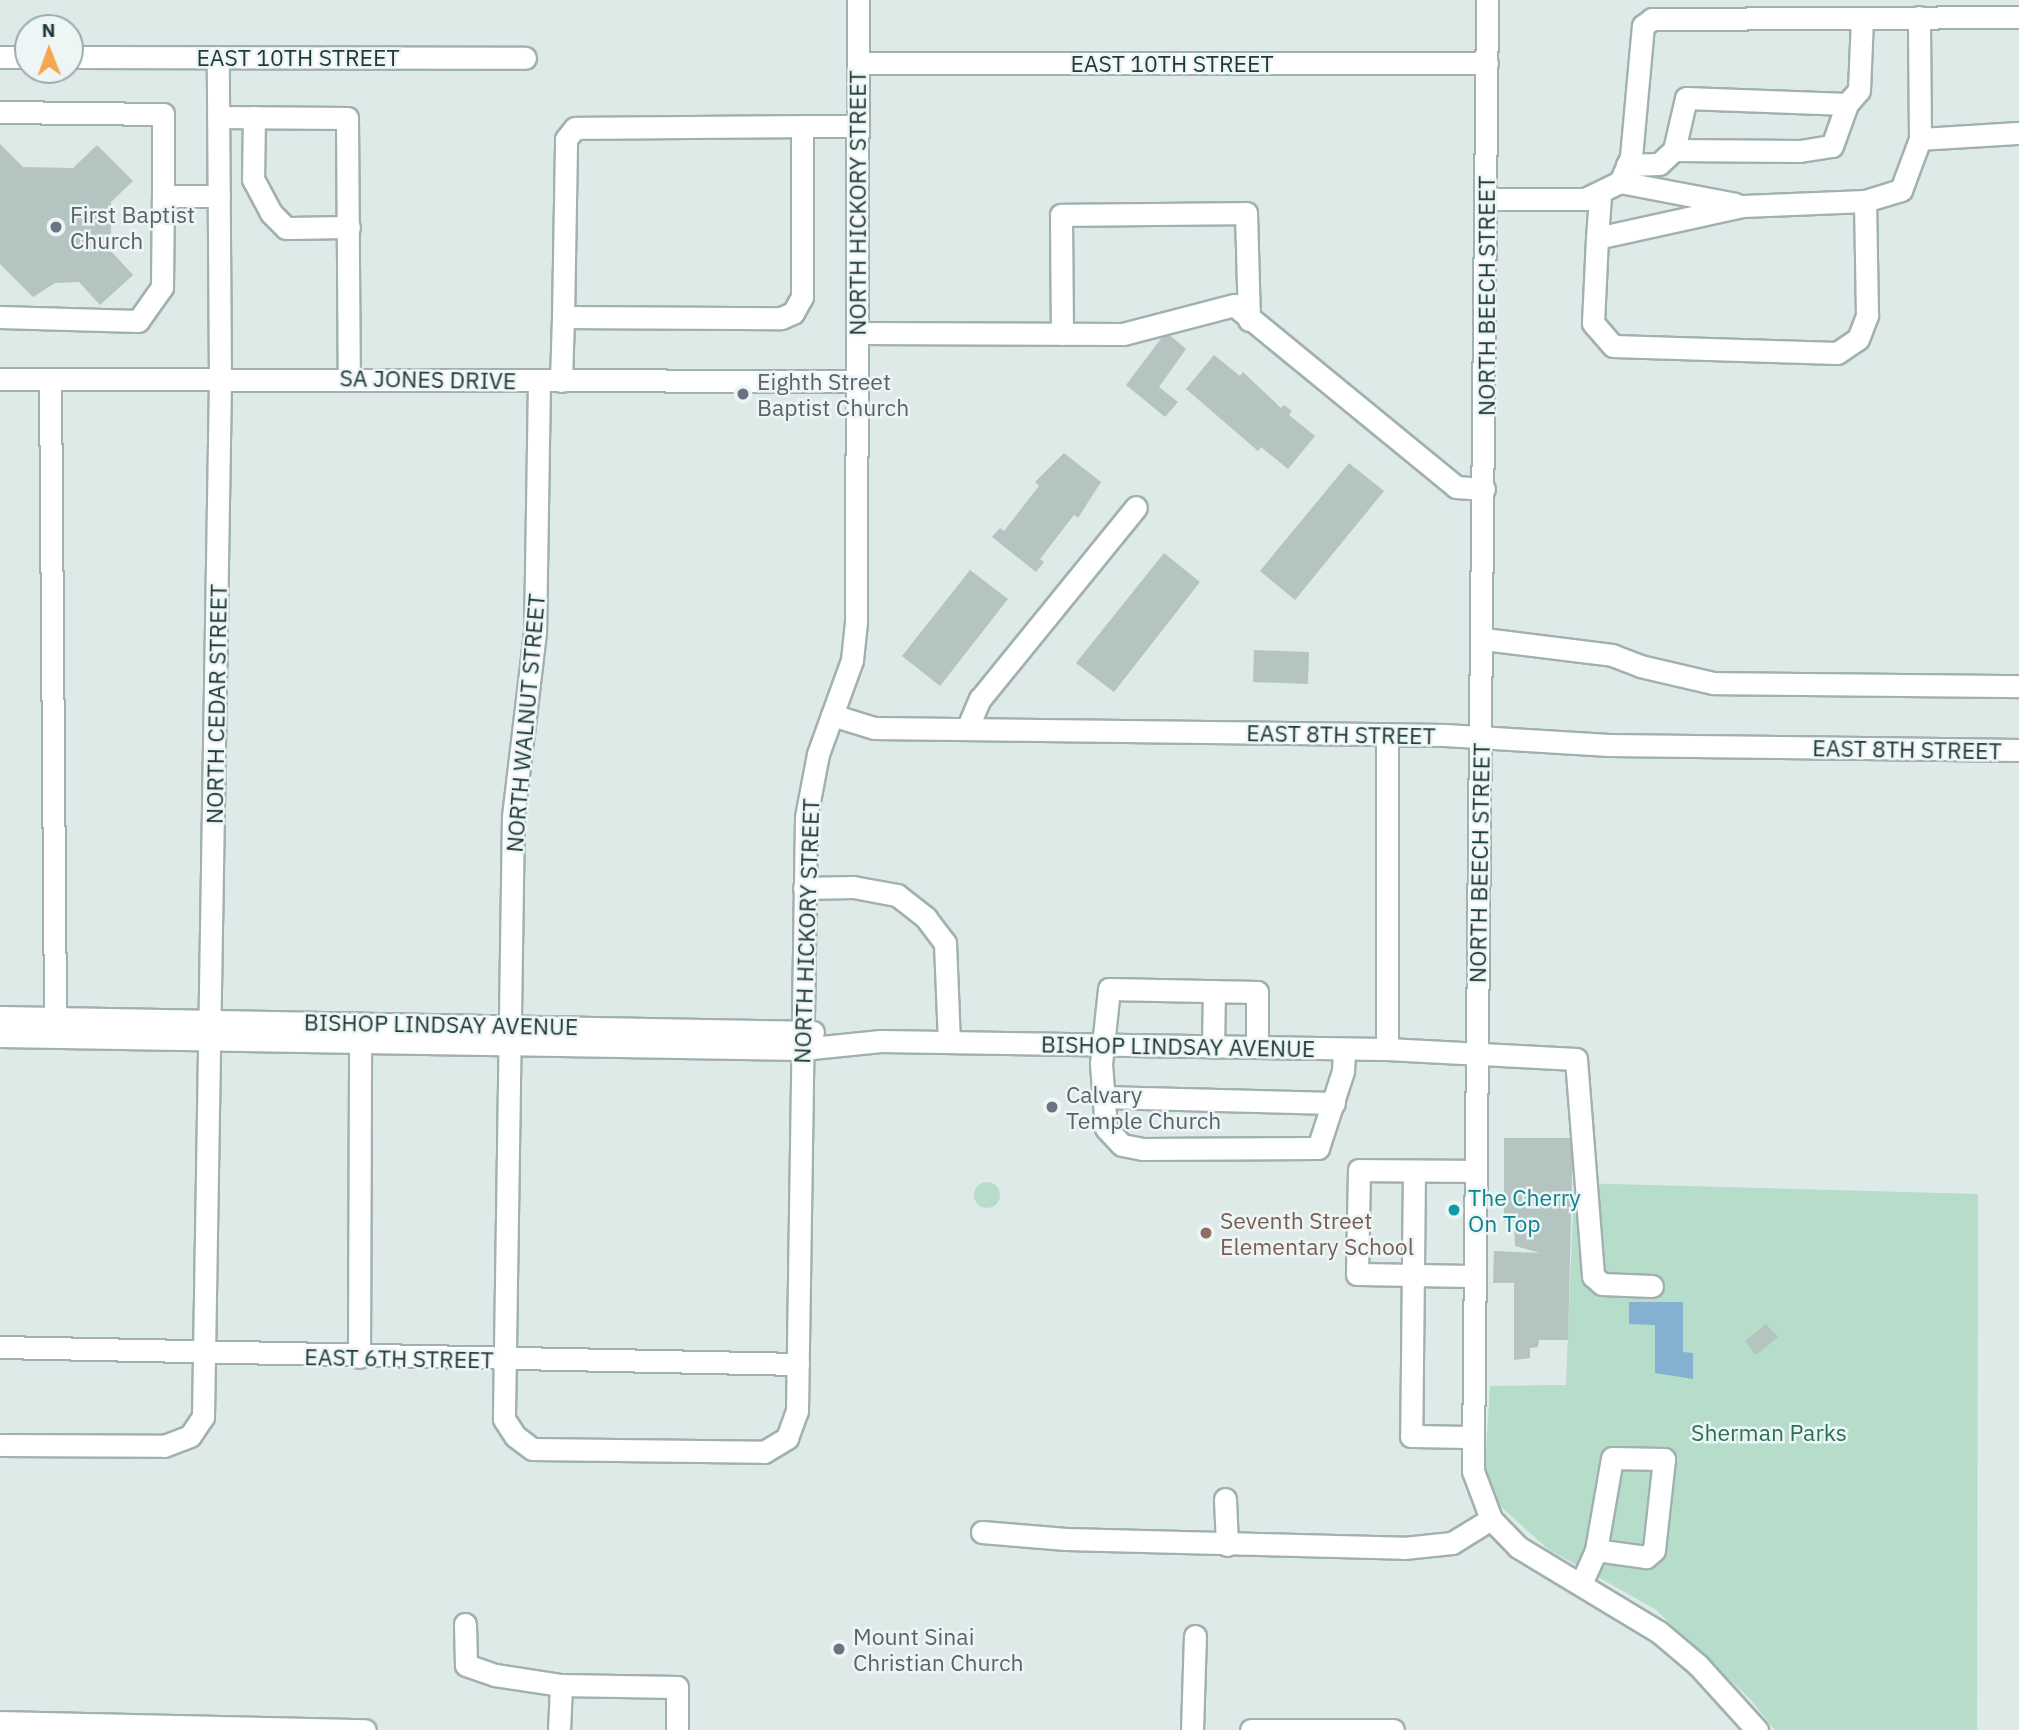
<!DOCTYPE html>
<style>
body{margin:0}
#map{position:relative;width:2019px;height:1730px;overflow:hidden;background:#deeae8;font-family:"IBM Plex Sans",sans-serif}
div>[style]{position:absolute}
.green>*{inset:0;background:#b6dcca}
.round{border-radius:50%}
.water>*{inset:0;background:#84b0d1}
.building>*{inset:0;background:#b3c4c1}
.roads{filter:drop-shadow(2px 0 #a1b1b0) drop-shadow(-2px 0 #a1b1b0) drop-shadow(0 2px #a1b1b0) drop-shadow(0 -2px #a1b1b0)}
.minor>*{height:21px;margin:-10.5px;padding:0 10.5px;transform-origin:10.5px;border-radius:10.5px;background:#fff}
.dots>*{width:19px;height:19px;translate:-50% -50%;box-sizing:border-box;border:4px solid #eef6f5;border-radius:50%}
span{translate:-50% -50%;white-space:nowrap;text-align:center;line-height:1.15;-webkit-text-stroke:5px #eef6f5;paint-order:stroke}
.street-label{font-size:23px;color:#1f3939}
.worship-label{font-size:23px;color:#5b616d}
.left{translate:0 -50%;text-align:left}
.culture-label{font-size:23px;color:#0d838f}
.education-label{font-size:23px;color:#785e54}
.park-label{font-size:23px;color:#297058}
.north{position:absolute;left:14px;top:14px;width:70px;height:70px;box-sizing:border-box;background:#eef6f5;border:2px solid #9baaaa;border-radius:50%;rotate:359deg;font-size:19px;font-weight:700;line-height:28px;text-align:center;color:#1f3939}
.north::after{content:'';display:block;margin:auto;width:24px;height:32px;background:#f4a651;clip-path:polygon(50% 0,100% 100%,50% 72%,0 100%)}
</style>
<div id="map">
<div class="green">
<div class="round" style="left:974px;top:1182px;width:26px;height:26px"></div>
<div style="clip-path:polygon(1574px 1183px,1978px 1194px,1977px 1730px,1775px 1730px,1750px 1699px,1655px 1609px,1548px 1549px,1498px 1504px,1485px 1468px,1490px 1386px,1566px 1385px)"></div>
</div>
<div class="water">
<div style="clip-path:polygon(1629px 1302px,1683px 1302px,1683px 1352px,1693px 1353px,1693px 1379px,1655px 1373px,1655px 1325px,1629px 1324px)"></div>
</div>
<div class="building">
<div style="clip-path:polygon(0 144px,23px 167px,73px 168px,97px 145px,133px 181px,111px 202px,111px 251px,133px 275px,100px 305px,79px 282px,55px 283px,33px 297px,0 264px)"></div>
<div style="clip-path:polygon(1166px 332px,1186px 349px,1159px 387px,1178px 402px,1165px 417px,1126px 385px)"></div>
<div style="clip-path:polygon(1214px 355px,1240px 376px,1243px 372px,1281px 408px,1284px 405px,1292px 411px,1289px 415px,1315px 436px,1288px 469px,1261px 447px,1258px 451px,1186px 389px)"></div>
<div style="clip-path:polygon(1064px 453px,1101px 482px,1078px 518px,1074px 515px,1040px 559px,1044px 562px,1036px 572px,992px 537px,1000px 528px,1004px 531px,1039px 486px,1035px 482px)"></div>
<div style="clip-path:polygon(1349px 463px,1384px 491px,1295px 600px,1260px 571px)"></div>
<div style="clip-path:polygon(1164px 553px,1200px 582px,1114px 692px,1076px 663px)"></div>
<div style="clip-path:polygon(970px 570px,1008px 599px,940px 686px,902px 656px)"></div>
<div style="clip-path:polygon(1254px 650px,1309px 652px,1308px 684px,1253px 682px)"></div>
<div style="clip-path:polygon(1504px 1138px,1573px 1138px,1568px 1340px,1539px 1340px,1538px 1347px,1530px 1348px,1530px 1358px,1514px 1360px,1514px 1283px,1493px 1283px,1494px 1251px,1540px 1253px,1515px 1246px,1514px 1221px,1504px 1221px)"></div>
<div style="clip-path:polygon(1766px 1324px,1778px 1337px,1756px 1355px,1745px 1341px)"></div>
</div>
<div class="roads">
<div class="minor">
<div style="left:1487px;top:0;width:1471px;rotate:90.55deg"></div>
<div style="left:1473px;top:1471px;width:51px;rotate:69.4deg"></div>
<div style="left:1491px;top:1519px;width:39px;rotate:46deg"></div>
<div style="left:1518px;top:1547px;width:165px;rotate:31.1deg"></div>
<div style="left:1659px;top:1632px;width:51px;rotate:40.2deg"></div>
<div style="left:1698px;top:1665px;width:88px;rotate:47.8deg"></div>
<div style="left:0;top:57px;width:28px"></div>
<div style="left:70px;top:57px;width:455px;rotate:0.1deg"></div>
<div style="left:858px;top:63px;width:629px"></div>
<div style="left:0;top:112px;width:163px;rotate:0.7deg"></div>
<div style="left:163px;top:114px;width:82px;rotate:90deg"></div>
<div style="left:163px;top:196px;width:56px"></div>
<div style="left:218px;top:117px;width:129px;rotate:0.4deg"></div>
<div style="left:347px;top:118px;width:260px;rotate:89.6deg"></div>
<div style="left:254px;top:117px;width:62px;rotate:90.9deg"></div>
<div style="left:253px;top:179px;width:38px;rotate:62deg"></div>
<div style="left:271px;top:213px;width:21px;rotate:45deg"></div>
<div style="left:286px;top:228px;width:63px;rotate:-0.9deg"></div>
<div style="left:1920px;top:139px;width:99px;rotate:-3.5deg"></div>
<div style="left:1674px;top:150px;width:53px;rotate:-77deg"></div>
<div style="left:1686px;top:98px;width:161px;rotate:2.1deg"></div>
<div style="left:1627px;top:165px;width:32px;rotate:-2deg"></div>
<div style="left:1659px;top:164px;width:21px;rotate:-43deg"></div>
<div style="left:1674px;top:150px;width:126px;rotate:0.5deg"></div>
<div style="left:1800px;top:151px;width:32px;rotate:-9deg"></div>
<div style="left:1832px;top:146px;width:45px;rotate:-70.3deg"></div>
<div style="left:1847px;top:104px;width:18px;rotate:-49deg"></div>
<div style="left:1859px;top:90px;width:72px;rotate:-87.6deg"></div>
<div style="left:1620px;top:182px;width:117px;rotate:10.8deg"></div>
<div style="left:1600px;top:196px;width:42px;rotate:94.1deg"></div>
<div style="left:1597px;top:238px;width:149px;rotate:-12.4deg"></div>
<div style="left:1743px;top:206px;width:122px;rotate:-2.3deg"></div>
<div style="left:1865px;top:201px;width:38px;rotate:-17deg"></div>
<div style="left:1901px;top:190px;width:54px;rotate:-69.6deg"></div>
<div style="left:1920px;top:139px;width:122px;rotate:-90.5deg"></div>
<div style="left:1487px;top:199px;width:98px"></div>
<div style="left:1585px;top:199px;width:39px;rotate:-26deg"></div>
<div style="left:1620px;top:182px;width:27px;rotate:-66deg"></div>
<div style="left:1631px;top:157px;width:132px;rotate:-84.8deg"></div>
<div style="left:1643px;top:26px;width:11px;rotate:-38deg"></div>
<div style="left:1652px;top:19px;width:367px;rotate:-0.3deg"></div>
<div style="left:1597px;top:238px;width:85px;rotate:92.7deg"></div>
<div style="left:1593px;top:323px;width:30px;rotate:49deg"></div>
<div style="left:1613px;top:346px;width:224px;rotate:1.8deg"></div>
<div style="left:1837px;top:353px;width:25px;rotate:-34deg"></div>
<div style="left:1858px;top:339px;width:26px;rotate:-69deg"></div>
<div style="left:1867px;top:315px;width:114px;rotate:-91deg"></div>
<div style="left:0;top:317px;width:138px;rotate:1.7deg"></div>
<div style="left:138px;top:321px;width:42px;rotate:-54.8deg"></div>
<div style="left:162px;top:287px;width:91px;rotate:-89.4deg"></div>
<div style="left:563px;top:317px;width:178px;rotate:-89deg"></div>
<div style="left:566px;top:139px;width:14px;rotate:-51deg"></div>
<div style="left:575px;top:128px;width:227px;rotate:-0.5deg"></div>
<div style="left:857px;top:333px;width:266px;rotate:0.2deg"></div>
<div style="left:1123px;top:334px;width:115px;rotate:-14.6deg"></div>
<div style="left:1234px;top:305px;width:287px;rotate:39.3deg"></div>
<div style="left:1456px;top:487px;width:28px;rotate:4deg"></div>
<div style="left:1062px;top:334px;width:119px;rotate:-90.5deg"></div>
<div style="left:1061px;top:215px;width:185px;rotate:-0.6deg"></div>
<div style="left:1246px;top:213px;width:107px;rotate:88.4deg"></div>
<div style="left:0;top:379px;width:855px;rotate:0.13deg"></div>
<div style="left:50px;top:379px;width:638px;rotate:89.55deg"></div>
<div style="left:539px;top:381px;width:251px;rotate:90.9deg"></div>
<div style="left:535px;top:632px;width:185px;rotate:96.8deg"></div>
<div style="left:513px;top:816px;width:603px;rotate:90.86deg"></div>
<div style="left:504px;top:1419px;width:20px;rotate:57deg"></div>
<div style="left:515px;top:1436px;width:21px;rotate:37deg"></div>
<div style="left:532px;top:1449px;width:232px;rotate:0.7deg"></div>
<div style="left:764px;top:1452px;width:27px;rotate:-31deg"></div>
<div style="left:787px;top:1438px;width:29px;rotate:-70deg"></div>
<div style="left:797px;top:1411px;width:594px;rotate:-89.13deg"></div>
<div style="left:806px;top:817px;width:64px;rotate:-79.2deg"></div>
<div style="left:818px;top:754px;width:100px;rotate:-70.1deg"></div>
<div style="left:852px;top:660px;width:38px;rotate:-84deg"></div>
<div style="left:856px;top:622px;width:622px;rotate:-89.82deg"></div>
<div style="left:561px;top:381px;width:64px;rotate:-88.2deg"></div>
<div style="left:563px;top:317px;width:218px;rotate:0.3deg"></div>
<div style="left:781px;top:318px;width:13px;rotate:-23deg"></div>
<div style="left:793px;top:313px;width:18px;rotate:-61deg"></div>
<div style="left:802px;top:297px;width:171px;rotate:-90deg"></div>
<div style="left:802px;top:126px;width:56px"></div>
<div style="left:1484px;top:639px;width:129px;rotate:7.1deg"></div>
<div style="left:1612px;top:655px;width:30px;rotate:21deg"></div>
<div style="left:1640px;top:666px;width:75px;rotate:13.1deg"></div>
<div style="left:1713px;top:683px;width:306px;rotate:0.6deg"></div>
<div style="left:832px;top:715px;width:44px;rotate:17.2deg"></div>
<div style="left:874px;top:728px;width:571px;rotate:0.7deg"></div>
<div style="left:1445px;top:735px;width:164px;rotate:3.5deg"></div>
<div style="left:1609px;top:745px;width:410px;rotate:0.7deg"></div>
<div style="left:967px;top:729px;width:33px;rotate:-67deg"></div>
<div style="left:980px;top:699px;width:247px;rotate:-50.9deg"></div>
<div style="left:1387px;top:734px;width:315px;rotate:90deg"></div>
<div style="left:804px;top:888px;width:49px;rotate:-1.2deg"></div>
<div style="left:853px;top:887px;width:45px;rotate:10.3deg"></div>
<div style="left:897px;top:895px;width:37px;rotate:38deg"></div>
<div style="left:926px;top:918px;width:31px;rotate:53deg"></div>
<div style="left:945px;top:943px;width:99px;rotate:87.7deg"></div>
<div style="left:0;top:1017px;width:813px;rotate:1.06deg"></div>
<div style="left:0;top:1036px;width:802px;rotate:0.93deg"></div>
<div style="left:802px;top:1049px;width:79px;rotate:-5.8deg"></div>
<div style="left:881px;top:1041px;width:506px;rotate:0.91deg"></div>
<div style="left:1387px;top:1049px;width:189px;rotate:3deg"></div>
<div style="left:1576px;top:1059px;width:218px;rotate:85.5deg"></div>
<div style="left:1593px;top:1276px;width:12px;rotate:42deg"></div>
<div style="left:1602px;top:1284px;width:50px;rotate:2.3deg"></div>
<div style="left:1213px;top:1047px;width:56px;rotate:-89deg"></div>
<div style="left:1257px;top:1047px;width:55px;rotate:-90deg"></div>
<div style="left:1257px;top:992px;width:148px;rotate:-178.8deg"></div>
<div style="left:1109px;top:989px;width:75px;rotate:96.1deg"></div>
<div style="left:1101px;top:1064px;width:64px;rotate:85.5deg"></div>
<div style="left:1106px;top:1128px;width:23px;rotate:47deg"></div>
<div style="left:1122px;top:1145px;width:20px;rotate:11deg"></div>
<div style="left:1142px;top:1149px;width:176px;rotate:-0.3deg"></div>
<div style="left:1318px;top:1148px;width:81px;rotate:-72deg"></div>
<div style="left:1343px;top:1071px;width:22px;rotate:-87deg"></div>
<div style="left:1103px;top:1097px;width:231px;rotate:1.5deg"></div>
<div style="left:1414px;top:1171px;width:265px;rotate:90.6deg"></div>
<div style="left:1411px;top:1436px;width:60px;rotate:1deg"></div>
<div style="left:1473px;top:1276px;width:116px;rotate:-179deg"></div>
<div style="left:1357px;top:1274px;width:104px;rotate:-88.9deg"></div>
<div style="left:1359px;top:1170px;width:115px;rotate:0.5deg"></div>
<div style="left:0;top:1347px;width:798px;rotate:1.22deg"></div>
<div style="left:359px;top:1357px;width:316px;rotate:-89.8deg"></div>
<div style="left:0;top:1445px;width:164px;rotate:0.3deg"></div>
<div style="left:164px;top:1446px;width:28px;rotate:-21deg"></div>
<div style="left:190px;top:1436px;width:23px;rotate:-56deg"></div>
<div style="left:203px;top:1417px;width:1037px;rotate:-89.06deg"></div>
<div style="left:220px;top:380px;width:323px;rotate:-90.4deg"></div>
<div style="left:1225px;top:1499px;width:46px;rotate:87.5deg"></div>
<div style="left:982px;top:1532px;width:84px;rotate:4.8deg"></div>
<div style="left:1066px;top:1539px;width:338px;rotate:1.5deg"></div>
<div style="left:1404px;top:1548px;width:48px;rotate:-5.9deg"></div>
<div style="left:1452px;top:1543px;width:46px;rotate:-31.6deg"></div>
<div style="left:1581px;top:1584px;width:37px;rotate:-66deg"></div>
<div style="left:1596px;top:1550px;width:93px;rotate:-80.1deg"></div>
<div style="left:1612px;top:1458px;width:52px;rotate:1.1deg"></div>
<div style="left:1664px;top:1459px;width:92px;rotate:96.3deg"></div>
<div style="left:1654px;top:1550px;width:11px;rotate:139deg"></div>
<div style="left:1646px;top:1557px;width:50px;rotate:-172deg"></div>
<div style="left:465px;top:1624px;width:41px;rotate:88.6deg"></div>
<div style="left:466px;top:1665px;width:31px;rotate:19deg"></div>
<div style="left:495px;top:1675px;width:67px;rotate:8.6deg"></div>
<div style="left:561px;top:1685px;width:45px;rotate:92.5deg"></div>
<div style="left:561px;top:1685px;width:116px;rotate:1deg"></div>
<div style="left:677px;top:1687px;width:43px;rotate:90deg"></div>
<div style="left:0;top:1722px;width:365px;rotate:1.3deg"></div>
<div style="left:1192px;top:1730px;width:94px;rotate:-88.2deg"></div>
<div style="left:1251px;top:1730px;width:142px"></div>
</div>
</div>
<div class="dots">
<div style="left:56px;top:227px;background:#6b7280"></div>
<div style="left:743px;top:394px;background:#6b7280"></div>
<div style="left:1052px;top:1107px;background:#6b7280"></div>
<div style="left:1454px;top:1210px;background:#0f9aa8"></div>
<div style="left:1206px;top:1233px;background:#8d6e63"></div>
<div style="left:839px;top:1649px;background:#6b7280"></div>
</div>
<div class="street-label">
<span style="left:298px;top:57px">EAST 10TH STREET</span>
<span style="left:1172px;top:63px">EAST 10TH STREET</span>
<span style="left:857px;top:203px;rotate:-90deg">NORTH HICKORY STREET</span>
<span style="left:1486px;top:296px;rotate:-90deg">NORTH BEECH STREET</span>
<span style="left:428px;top:379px;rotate:1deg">SA JONES DRIVE</span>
<span style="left:216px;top:704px;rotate:-89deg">NORTH CEDAR STREET</span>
<span style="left:525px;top:723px;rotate:-85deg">NORTH WALNUT STREET</span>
<span style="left:1341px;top:734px;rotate:1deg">EAST 8TH STREET</span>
<span style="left:1907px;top:749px;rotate:1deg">EAST 8TH STREET</span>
<span style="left:1479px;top:863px;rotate:-89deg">NORTH BEECH STREET</span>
<span style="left:806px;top:931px;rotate:-88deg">NORTH HICKORY STREET</span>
<span style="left:441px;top:1024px;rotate:1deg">BISHOP LINDSAY AVENUE</span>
<span style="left:1178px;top:1046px;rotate:1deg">BISHOP LINDSAY AVENUE</span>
<span style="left:399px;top:1358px;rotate:1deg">EAST 6TH STREET</span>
</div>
<div class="worship-label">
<span class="left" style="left:70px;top:227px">First Baptist<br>Church</span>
<span class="left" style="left:757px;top:394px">Eighth Street<br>Baptist Church</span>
<span class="left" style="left:1066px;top:1107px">Calvary<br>Temple Church</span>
<span class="left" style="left:853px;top:1649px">Mount Sinai<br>Christian Church</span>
</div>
<div class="culture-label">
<span class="left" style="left:1468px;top:1210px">The Cherry<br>On Top</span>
</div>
<div class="education-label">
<span class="left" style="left:1220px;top:1233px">Seventh Street<br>Elementary School</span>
</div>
<div class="park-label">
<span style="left:1769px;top:1432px">Sherman Parks</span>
</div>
<div class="north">N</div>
</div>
